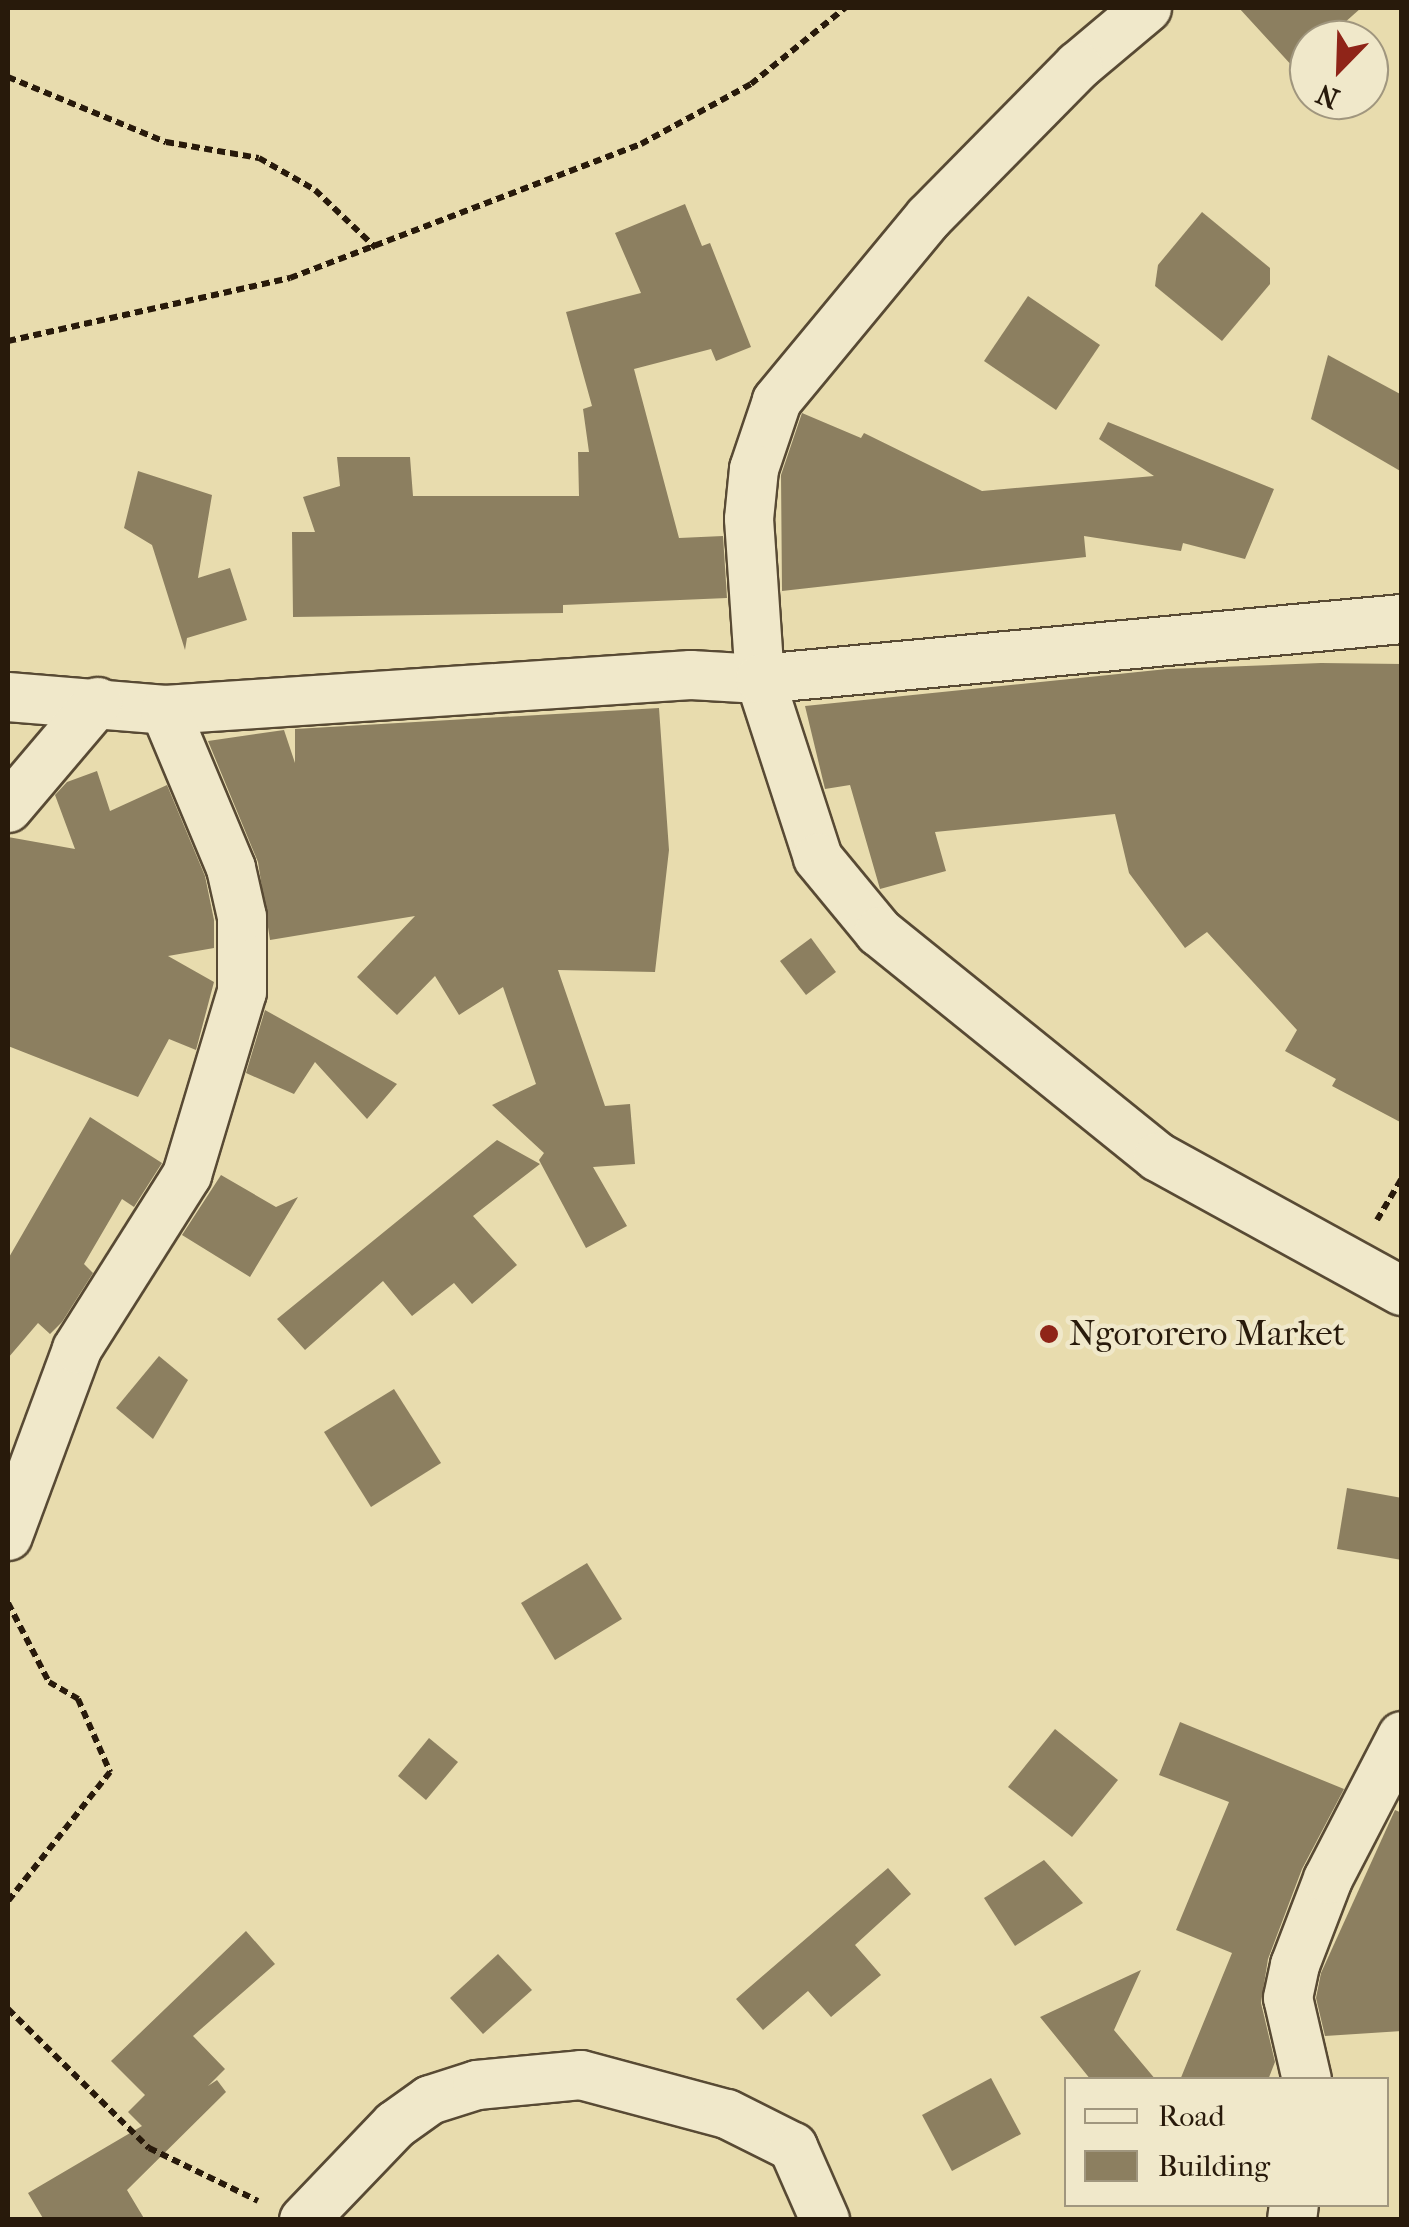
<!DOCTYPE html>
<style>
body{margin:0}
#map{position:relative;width:1409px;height:2227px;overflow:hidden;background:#e8dcae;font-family:"IM FELL French Canon",serif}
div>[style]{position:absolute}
.building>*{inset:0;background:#8c7f60}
.path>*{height:6px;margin-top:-3px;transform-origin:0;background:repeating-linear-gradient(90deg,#281a0b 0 8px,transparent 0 13px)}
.roads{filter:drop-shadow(2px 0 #584a34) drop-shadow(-2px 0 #584a34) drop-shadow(0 2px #584a34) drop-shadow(0 -2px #584a34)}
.street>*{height:48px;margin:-24px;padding:0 24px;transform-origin:24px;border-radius:24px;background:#f0e8ca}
.dots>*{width:28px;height:28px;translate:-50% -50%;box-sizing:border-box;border:5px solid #f0e8ca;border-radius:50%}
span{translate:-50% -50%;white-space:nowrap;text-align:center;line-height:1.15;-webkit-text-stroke:9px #f0e8ca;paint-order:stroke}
.poi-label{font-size:35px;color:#281a0b}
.left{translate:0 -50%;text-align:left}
.frame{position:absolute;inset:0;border:10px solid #281a0b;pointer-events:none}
.legend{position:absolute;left:1064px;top:2077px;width:325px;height:130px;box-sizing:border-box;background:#f0e8ca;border:2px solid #a0967e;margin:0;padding:12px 18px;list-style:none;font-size:30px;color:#281a0b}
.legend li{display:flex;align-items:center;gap:20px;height:50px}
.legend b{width:50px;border:2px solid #a0967e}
.north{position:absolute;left:1289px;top:20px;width:100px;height:100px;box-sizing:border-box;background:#f0e8ca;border:2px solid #a0967e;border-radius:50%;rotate:203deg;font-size:28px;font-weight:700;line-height:40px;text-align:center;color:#281a0b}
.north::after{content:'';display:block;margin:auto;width:35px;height:45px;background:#8f2418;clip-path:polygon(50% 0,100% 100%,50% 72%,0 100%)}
</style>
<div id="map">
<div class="building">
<div style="clip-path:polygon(1239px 8px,1361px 8px,1325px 40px,1309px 40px,1309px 55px,1294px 68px)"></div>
<div style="clip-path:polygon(685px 204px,702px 246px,710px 243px,751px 347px,716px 361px,711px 349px,634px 369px,679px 538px,723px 536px,727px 598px,563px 605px,563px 613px,293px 617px,292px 532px,315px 532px,303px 497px,340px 486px,337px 457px,410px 457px,413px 496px,579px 496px,578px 452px,589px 452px,583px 409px,592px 406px,566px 312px,641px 293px,615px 233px)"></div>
<div style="clip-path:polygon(1202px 212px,1270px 268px,1270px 284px,1222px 341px,1155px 286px,1158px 265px)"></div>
<div style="clip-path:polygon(1028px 296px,1100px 345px,1056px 410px,984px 361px)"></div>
<div style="clip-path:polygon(1328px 355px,1402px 395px,1402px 472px,1311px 419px)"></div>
<div style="clip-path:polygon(802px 413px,861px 438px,864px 433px,982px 491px,1154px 476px,1099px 439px,1108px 422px,1274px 489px,1245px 559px,1183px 543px,1181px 551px,1084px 536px,1086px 557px,782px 591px,781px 475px)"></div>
<div style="clip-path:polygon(138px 471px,212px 495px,198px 578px,230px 568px,247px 620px,187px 638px,185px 650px,152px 545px,124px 528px)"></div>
<div style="clip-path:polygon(1321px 663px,1402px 664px,1402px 1123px,1332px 1086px,1336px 1079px,1285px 1051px,1297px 1030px,1207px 932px,1185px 948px,1129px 873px,1115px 814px,935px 832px,946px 871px,880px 889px,850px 785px,825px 789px,805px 706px,1167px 669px)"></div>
<div style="clip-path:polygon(659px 708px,669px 850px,655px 972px,558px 970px,605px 1106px,630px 1104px,635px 1164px,593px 1167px,627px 1226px,586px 1248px,539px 1160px,544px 1153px,492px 1105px,536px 1084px,503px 987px,459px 1015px,435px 976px,397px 1015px,357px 977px,415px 916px,270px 940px,258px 862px,208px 741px,284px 730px,295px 763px,295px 729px)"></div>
<div style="clip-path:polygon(97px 771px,110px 811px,167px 785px,205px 876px,214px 920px,214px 948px,168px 956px,214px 982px,196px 1050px,169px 1039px,138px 1097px,8px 1046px,8px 837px,75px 849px,55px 795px,67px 782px)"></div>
<div style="clip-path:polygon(811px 938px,836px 972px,806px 995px,780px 961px)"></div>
<div style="clip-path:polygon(265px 1010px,326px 1044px,397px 1084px,367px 1119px,315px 1062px,294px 1094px,246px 1073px)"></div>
<div style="clip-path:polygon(90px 1117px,162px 1163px,134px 1207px,122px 1199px,84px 1264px,93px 1273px,62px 1322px,50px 1334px,38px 1323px,8px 1358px,8px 1259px)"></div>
<div style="clip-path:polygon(497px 1140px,540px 1164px,473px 1216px,517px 1265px,472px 1304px,454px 1283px,412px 1316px,383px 1281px,305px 1350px,277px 1319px)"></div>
<div style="clip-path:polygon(221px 1175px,276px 1207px,298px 1197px,250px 1277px,182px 1235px)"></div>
<div style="clip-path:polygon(159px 1356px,188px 1380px,153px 1439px,116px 1408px)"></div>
<div style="clip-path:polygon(394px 1389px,441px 1463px,371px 1507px,324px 1432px)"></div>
<div style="clip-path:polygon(1347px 1488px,1402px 1498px,1402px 1560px,1337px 1549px)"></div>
<div style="clip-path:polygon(587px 1563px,622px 1619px,555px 1660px,521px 1603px)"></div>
<div style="clip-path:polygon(1180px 1722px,1344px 1789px,1302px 1869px,1268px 1959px,1261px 2003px,1275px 2062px,1268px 2080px,1180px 2080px,1232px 1953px,1176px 1930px,1229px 1802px,1159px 1775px)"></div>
<div style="clip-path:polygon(1055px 1729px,1118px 1780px,1072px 1837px,1008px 1787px)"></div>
<div style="clip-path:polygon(429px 1738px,458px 1762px,426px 1800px,398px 1776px)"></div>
<div style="clip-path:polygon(1395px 1810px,1402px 1813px,1402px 2031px,1325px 2036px,1316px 1998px,1321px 1973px)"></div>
<div style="clip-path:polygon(1044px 1860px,1083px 1903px,1015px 1946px,984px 1898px)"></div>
<div style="clip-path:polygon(888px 1868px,911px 1894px,855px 1945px,881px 1975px,831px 2017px,808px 1991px,763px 2030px,736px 1999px)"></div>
<div style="clip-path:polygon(246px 1931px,275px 1964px,193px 2036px,225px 2069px,208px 2086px,217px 2080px,226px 2092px,127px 2190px,145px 2220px,44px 2220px,28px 2193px,142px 2126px,128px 2112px,145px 2095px,111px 2061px)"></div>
<div style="clip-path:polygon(498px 1954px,532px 1990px,483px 2034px,450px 1998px)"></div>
<div style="clip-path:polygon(1141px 1970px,1114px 2030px,1156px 2080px,1091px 2080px,1040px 2017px)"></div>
<div style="clip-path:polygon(991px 2078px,1021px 2134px,952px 2171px,922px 2115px)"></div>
</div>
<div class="path">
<div style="left:8px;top:77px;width:171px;rotate:22.4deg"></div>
<div style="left:166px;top:142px;width:94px;rotate:9.8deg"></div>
<div style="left:259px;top:158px;width:64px;rotate:29.7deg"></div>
<div style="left:315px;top:190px;width:84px;rotate:43.6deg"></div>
<div style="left:8px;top:341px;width:289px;rotate:-12.6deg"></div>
<div style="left:290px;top:278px;width:376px;rotate:-20.9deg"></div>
<div style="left:641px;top:144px;width:125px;rotate:-28.6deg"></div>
<div style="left:751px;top:84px;width:121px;rotate:-39deg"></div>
<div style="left:1377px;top:1220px;width:49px;rotate:-59.2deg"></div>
<div style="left:8px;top:1603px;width:89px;rotate:62.6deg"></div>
<div style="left:49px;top:1682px;width:34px;rotate:30deg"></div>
<div style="left:78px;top:1699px;width:80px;rotate:66.3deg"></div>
<div style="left:110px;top:1772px;width:164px;rotate:128.3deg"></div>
<div style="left:8px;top:2009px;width:198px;rotate:44.6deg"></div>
<div style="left:149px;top:2148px;width:121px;rotate:25.9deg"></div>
</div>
<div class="roads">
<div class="street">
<div style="left:1147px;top:8px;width:90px;rotate:140deg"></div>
<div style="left:1078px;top:66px;width:212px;rotate:134.6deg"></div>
<div style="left:929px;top:217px;width:239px;rotate:129.6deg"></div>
<div style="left:777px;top:401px;width:72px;rotate:108.7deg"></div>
<div style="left:754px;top:469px;width:50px;rotate:95.7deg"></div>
<div style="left:749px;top:519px;width:160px;rotate:86.1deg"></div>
<div style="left:760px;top:679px;width:188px;rotate:72deg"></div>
<div style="left:818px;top:858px;width:96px;rotate:50.5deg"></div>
<div style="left:879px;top:932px;width:358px;rotate:38.9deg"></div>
<div style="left:1158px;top:1157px;width:278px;rotate:28.8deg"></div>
<div style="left:8px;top:697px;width:158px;rotate:4.7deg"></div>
<div style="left:165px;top:710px;width:527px;rotate:-3.81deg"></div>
<div style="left:691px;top:675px;width:69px;rotate:3.3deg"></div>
<div style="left:760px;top:679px;width:645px;rotate:-5.34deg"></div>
<div style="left:8px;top:808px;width:139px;rotate:-49.7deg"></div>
<div style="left:8px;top:1536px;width:199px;rotate:-69.7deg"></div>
<div style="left:77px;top:1349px;width:206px;rotate:-57.7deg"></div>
<div style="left:187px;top:1175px;width:191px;rotate:-73.3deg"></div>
<div style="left:242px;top:992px;width:75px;rotate:-90deg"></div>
<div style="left:242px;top:917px;width:50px;rotate:-102.7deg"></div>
<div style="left:231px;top:868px;width:171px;rotate:-112.7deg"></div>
<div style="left:1307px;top:2080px;width:84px;rotate:-103deg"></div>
<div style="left:1288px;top:1998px;width:34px;rotate:-78deg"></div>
<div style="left:1295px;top:1965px;width:92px;rotate:-69deg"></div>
<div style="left:1328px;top:1879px;width:161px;rotate:-62.6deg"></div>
<div style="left:304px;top:2220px;width:132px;rotate:-46.2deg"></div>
<div style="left:395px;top:2125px;width:43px;rotate:-35.5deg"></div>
<div style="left:430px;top:2100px;width:49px;rotate:-17.7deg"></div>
<div style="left:477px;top:2085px;width:104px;rotate:-5.5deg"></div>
<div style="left:581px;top:2075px;width:151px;rotate:15deg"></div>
<div style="left:727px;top:2114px;width:74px;rotate:26.6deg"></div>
<div style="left:793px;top:2147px;width:80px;rotate:66.3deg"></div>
<div style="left:1292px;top:2220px;width:16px;rotate:-83deg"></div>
</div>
</div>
<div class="dots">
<div style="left:1049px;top:1334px;background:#8f2418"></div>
</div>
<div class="poi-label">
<span class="left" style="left:1069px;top:1334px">Ngororero Market</span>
</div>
<div class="frame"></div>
<ul class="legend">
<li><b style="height:12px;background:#f0e8ca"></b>Road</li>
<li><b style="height:28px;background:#8c7f60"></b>Building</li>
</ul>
<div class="north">N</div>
</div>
